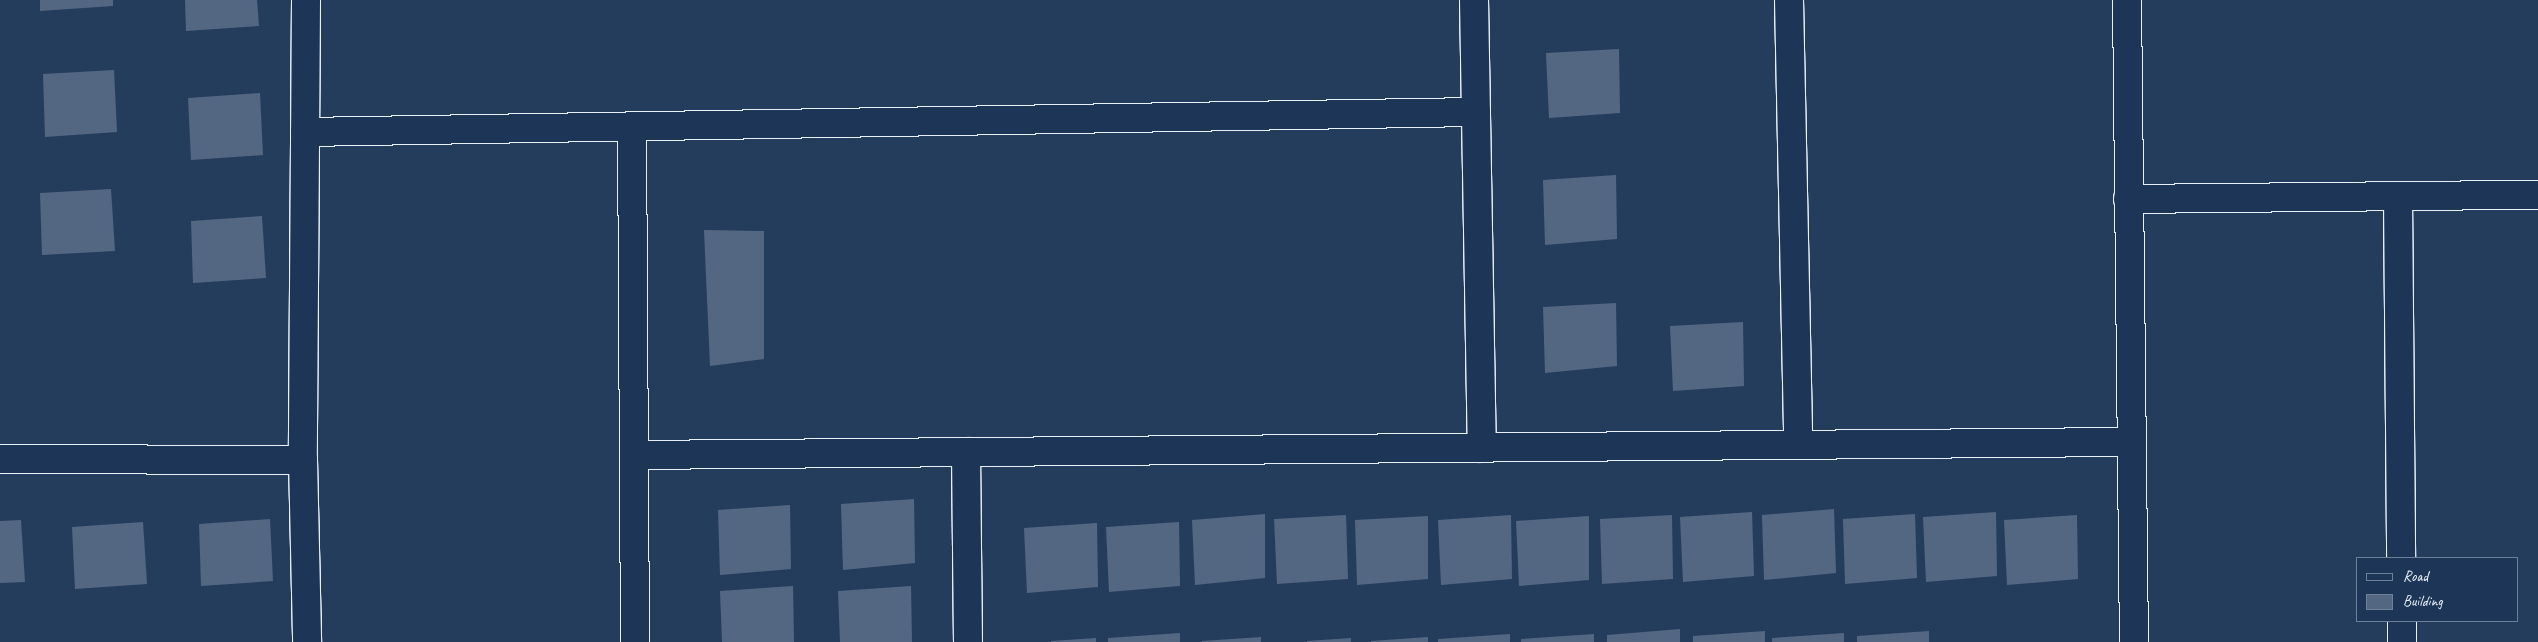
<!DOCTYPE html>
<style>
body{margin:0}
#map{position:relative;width:2538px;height:642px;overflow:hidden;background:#253d5d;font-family:Caveat,sans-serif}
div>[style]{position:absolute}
.building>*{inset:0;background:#536782}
.roads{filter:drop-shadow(1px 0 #e8f1f8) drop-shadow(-1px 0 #e8f1f8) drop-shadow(0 1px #e8f1f8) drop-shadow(0 -1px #e8f1f8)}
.minor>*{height:28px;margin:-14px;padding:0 14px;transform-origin:14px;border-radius:14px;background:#1d3557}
span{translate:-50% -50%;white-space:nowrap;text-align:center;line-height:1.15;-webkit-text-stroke:5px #1d3557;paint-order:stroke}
.legend{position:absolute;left:2356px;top:557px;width:162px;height:65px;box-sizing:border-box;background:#1d3557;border:1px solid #6e8097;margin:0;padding:6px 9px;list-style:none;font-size:15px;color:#e8f1f8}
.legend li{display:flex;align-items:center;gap:10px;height:25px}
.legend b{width:25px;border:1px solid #6e8097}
</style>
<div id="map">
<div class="building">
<div style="clip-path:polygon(40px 0,113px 0,113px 6px,40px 11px)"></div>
<div style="clip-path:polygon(185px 0,257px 0,259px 26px,186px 31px)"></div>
<div style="clip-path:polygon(1619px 49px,1620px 113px,1549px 118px,1546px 53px)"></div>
<div style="clip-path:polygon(114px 70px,117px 132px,45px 137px,43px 74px)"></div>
<div style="clip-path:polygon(260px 93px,263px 155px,191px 160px,188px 98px)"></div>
<div style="clip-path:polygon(1616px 175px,1617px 239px,1545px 245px,1543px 180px)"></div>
<div style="clip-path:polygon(111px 189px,115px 251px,42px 255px,40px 193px)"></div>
<div style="clip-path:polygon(262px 216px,266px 278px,193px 283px,191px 221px)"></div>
<div style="clip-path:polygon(704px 230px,764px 231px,764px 359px,710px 366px)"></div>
<div style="clip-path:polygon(1616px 303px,1617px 366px,1545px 373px,1543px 307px)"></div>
<div style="clip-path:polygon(1743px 322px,1744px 386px,1673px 391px,1670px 326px)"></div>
<div style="clip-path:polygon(914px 499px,915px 563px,843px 570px,841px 504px)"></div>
<div style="clip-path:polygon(790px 505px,791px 569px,720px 575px,718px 510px)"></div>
<div style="clip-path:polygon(1834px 509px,1836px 573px,1764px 580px,1762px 515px)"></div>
<div style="clip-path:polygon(1752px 512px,1754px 576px,1683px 582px,1680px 517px)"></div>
<div style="clip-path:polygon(1996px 512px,1997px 576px,1926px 582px,1923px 517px)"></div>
<div style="clip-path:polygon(1265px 514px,1265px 578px,1195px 585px,1192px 520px)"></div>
<div style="clip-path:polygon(1915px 514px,1917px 578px,1845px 584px,1843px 519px)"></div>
<div style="clip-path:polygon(1346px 515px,1348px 579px,1277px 584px,1274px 519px)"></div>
<div style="clip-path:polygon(1511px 515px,1512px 579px,1441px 585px,1438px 520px)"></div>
<div style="clip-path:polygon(1672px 515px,1673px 579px,1602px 584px,1600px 519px)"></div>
<div style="clip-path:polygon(2077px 515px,2078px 579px,2007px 585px,2004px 520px)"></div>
<div style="clip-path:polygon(1428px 516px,1428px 579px,1357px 585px,1355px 520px)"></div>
<div style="clip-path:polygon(1589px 516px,1589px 580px,1519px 586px,1516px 521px)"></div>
<div style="clip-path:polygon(270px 519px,273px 581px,201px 586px,199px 524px)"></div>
<div style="clip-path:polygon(21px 520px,25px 582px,0 583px,0 521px)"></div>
<div style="clip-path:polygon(143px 522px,147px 584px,75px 589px,72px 527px)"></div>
<div style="clip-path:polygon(1179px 522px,1180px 586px,1109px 592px,1106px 527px)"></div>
<div style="clip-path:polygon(1097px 523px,1098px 587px,1027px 593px,1024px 528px)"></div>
<div style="clip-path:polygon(793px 586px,794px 642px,722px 642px,720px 591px)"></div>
<div style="clip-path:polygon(911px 586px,912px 642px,840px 642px,838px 591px)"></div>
<div style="clip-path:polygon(1680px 629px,1680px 642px,1607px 642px,1607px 635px)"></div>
<div style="clip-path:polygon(1765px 631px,1765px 642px,1693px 642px,1693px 636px)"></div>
<div style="clip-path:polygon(1929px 631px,1929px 642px,1857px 642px,1857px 636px)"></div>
<div style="clip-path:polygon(1180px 633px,1180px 642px,1108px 642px,1108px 638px)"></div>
<div style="clip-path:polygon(1844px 633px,1844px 642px,1772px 642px,1772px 638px)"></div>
<div style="clip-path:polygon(1510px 634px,1510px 642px,1438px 642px,1438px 639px)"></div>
<div style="clip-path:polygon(1594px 634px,1594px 642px,1521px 642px,1521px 639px)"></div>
<div style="clip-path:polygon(1261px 637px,1261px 642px,1202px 642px,1202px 641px)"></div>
<div style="clip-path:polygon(1428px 637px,1428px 642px,1371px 642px,1371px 641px)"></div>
<div style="clip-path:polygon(1096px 638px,1096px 642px,1051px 642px,1051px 641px)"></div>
<div style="clip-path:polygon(1351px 638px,1351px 642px,1307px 642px,1307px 641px)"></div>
</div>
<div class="roads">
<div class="minor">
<div style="left:306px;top:0;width:460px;rotate:90.4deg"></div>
<div style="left:303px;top:460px;width:182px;rotate:88.7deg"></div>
<div style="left:1474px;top:0;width:448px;rotate:89deg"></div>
<div style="left:1789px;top:0;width:445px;rotate:88.8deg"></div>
<div style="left:2127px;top:0;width:642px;rotate:89.38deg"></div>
<div style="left:632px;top:126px;width:516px;rotate:89.67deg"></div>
<div style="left:305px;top:132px;width:1171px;rotate:-0.98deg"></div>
<div style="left:2398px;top:197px;width:361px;rotate:89.5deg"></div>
<div style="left:2128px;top:199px;width:410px;rotate:-0.6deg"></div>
<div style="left:966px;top:452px;width:190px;rotate:89.4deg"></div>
<div style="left:634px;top:455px;width:1498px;rotate:-0.5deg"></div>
<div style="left:0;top:459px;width:303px;rotate:0.2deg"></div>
<div style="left:2402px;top:621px;width:21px;rotate:90deg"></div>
</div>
</div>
<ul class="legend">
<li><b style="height:6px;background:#1d3557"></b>Road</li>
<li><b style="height:14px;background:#536782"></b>Building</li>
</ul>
</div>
